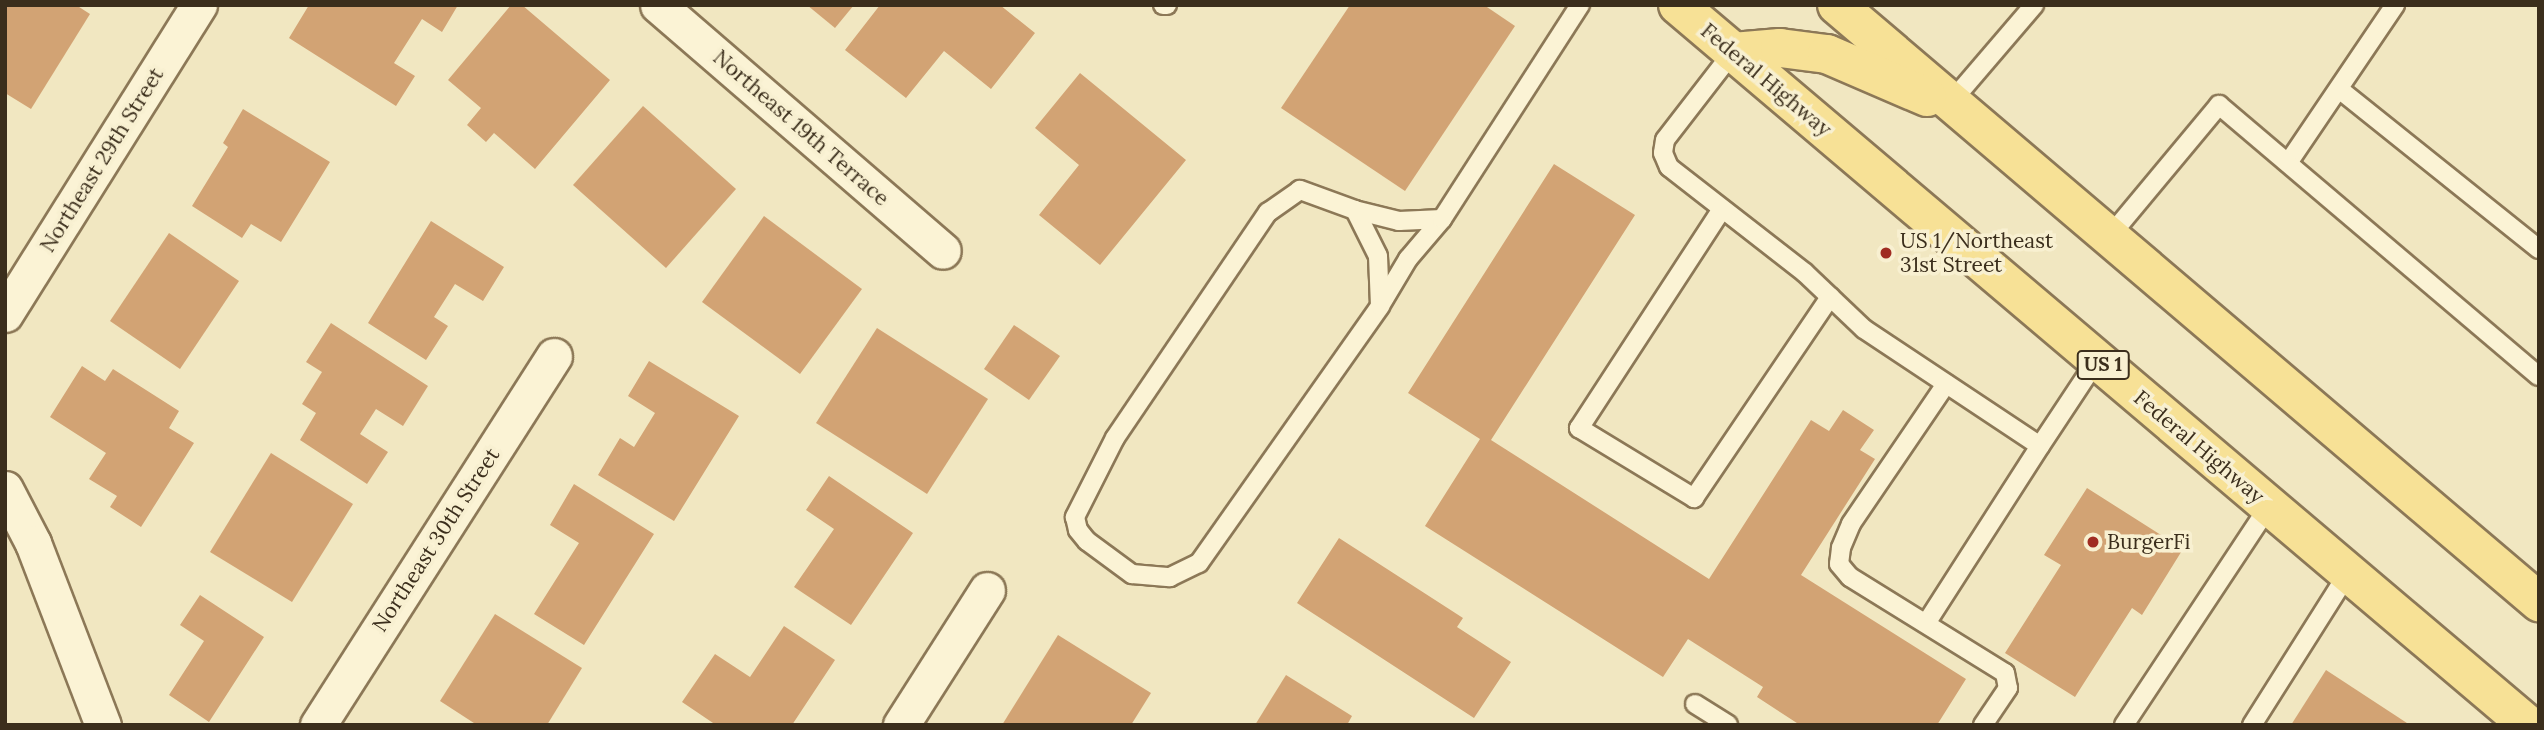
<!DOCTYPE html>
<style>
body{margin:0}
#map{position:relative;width:2544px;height:730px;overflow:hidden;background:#f1e7c1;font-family:Lora,serif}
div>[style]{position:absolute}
.building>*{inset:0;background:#d2a374}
.roads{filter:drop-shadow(2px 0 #8c7857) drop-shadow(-2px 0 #8c7857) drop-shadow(0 2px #8c7857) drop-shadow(0 -2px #8c7857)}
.lane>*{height:18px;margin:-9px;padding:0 9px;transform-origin:9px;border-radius:9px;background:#fbf3d5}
.street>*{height:35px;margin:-17.5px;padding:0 17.5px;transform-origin:17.5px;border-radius:17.5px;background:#fbf3d5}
.primary>*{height:38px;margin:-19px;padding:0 19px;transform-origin:19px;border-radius:19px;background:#f7e196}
.dots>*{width:19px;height:19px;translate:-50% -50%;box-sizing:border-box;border:4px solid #f8f0d1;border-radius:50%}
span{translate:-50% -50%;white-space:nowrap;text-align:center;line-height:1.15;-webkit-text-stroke:7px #f8f0d1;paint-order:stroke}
.shield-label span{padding:2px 5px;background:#f8f0d1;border:2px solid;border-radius:5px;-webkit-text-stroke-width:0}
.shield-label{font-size:19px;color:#3b2e1c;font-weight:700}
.street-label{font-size:21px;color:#3b2e1c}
.poi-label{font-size:21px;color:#3b2e1c}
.left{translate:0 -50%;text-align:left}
.frame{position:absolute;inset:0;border:7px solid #3b2e1c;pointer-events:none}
</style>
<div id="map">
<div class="building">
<div style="clip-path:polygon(5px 5px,76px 5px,90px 14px,31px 109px,5px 93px)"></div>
<div style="clip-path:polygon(309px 5px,458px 5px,442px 32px,422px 19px,394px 63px,415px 76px,396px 106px,289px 38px)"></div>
<div style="clip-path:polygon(511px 5px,522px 5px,610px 80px,535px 169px,494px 133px,486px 142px,467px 125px,481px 108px,448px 80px)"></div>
<div style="clip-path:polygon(807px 5px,854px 5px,835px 28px)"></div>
<div style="clip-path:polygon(880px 5px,1000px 5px,1035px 33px,991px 89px,944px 51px,906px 98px,845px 50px)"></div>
<div style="clip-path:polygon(1350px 5px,1484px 5px,1515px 26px,1405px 191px,1281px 108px)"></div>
<div style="clip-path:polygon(1080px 73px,1186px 160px,1100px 265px,1039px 215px,1079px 165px,1035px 128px)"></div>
<div style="clip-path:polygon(643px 106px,736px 189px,666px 268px,573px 185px)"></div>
<div style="clip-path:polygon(243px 109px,330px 162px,281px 242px,251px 224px,242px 238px,192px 206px,228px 147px,223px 143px)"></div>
<div style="clip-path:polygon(1554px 164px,1635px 215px,1491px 440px,1709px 579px,1811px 420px,1829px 431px,1843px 410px,1874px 430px,1860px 450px,1875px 459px,1801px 575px,1966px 679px,1937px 725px,1800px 725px,1757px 697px,1763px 687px,1688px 639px,1663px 677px,1425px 526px,1480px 439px,1408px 393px)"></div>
<div style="clip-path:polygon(764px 216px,862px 289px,800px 374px,702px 302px)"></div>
<div style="clip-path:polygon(431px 221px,504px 267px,483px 301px,455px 284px,434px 317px,448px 326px,426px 360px,368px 323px)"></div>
<div style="clip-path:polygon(169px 233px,239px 281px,180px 369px,110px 321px)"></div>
<div style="clip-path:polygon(331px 323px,428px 386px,403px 426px,376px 409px,360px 434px,388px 452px,367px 484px,300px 440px,316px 413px,302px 404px,322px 372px,306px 362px)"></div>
<div style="clip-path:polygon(1014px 325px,1060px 356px,1029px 400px,984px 369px)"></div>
<div style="clip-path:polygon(877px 328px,988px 399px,927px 494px,816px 423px)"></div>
<div style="clip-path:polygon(649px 361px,739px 416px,674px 521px,598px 475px,620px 438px,634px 447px,655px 413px,628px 396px)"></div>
<div style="clip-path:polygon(82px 366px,105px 381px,113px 369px,179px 411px,169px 428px,194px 443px,141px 527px,110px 507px,117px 496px,89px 479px,106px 453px,50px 417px)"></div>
<div style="clip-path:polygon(271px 453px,353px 504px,292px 602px,210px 552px)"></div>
<div style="clip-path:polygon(829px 476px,913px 533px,851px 625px,794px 587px,834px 529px,806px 510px)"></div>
<div style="clip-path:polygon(574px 484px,654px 534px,584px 645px,534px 614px,579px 543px,550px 525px)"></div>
<div style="clip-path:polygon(2087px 488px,2183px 549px,2142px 615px,2132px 608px,2075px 697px,2005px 653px,2061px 565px,2044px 555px)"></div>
<div style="clip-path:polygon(1339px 538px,1463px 618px,1457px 627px,1511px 662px,1474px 718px,1297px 603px)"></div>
<div style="clip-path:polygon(200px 595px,264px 637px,209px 722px,169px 695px,204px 641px,180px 625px)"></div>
<div style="clip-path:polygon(495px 614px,582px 668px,547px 725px,477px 725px,440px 701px)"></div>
<div style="clip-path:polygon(784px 626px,835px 660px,792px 725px,716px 725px,682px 702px,715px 654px,750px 677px)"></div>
<div style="clip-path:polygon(1058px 635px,1151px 693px,1131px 725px,1002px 725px)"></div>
<div style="clip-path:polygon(2326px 670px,2410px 725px,2291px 725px)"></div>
<div style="clip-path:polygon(1286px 675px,1352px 716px,1347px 725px,1255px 725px)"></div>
</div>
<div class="roads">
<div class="lane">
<div style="left:1163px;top:5px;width:4px"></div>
<div style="left:1733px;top:52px;width:111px;rotate:127.7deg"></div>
<div style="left:1665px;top:140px;width:13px;rotate:99deg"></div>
<div style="left:1663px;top:153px;width:15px;rotate:67deg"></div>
<div style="left:1669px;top:167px;width:172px;rotate:37.9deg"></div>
<div style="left:1805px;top:273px;width:81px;rotate:43.5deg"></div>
<div style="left:1864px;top:329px;width:211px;rotate:33.6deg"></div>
<div style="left:2040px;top:446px;width:103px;rotate:-56.5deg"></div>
<div style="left:2339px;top:89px;width:256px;rotate:38.7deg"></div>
<div style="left:1951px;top:102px;width:128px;rotate:-49.4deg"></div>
<div style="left:2288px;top:163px;width:191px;rotate:-55.9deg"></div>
<div style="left:1722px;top:209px;width:262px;rotate:123.1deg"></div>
<div style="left:1579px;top:428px;width:135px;rotate:31.3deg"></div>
<div style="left:1694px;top:498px;width:243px;rotate:-55.9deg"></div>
<div style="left:1355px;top:210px;width:51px;rotate:63.4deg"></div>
<div style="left:1378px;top:256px;width:50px;rotate:87.7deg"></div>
<div style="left:1442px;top:219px;width:43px;rotate:177.3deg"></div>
<div style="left:1399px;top:221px;width:45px;rotate:-166deg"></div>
<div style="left:1355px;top:210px;width:59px;rotate:-160deg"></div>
<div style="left:1300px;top:190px;width:39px;rotate:145deg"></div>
<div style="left:1268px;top:212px;width:273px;rotate:124.1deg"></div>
<div style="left:1115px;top:438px;width:89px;rotate:116.9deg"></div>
<div style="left:1075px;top:517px;width:13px;rotate:77deg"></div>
<div style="left:1078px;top:530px;width:14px;rotate:51deg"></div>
<div style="left:1087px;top:541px;width:56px;rotate:36.3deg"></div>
<div style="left:1132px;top:574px;width:38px;rotate:5deg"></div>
<div style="left:1170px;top:577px;width:32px;rotate:-26deg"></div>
<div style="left:1199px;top:563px;width:314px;rotate:-54.8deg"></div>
<div style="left:1380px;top:306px;width:55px;rotate:-59.2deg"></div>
<div style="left:1408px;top:259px;width:52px;rotate:-49.6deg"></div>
<div style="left:1442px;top:219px;width:255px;rotate:-57.2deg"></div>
<div style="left:2109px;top:237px;width:172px;rotate:-50.2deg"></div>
<div style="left:2219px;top:105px;width:419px;rotate:40.3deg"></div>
<div style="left:1946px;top:384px;width:169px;rotate:124.2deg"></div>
<div style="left:1851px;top:524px;width:26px;rotate:113deg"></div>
<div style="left:1841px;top:548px;width:16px;rotate:97deg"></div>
<div style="left:1839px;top:564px;width:17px;rotate:50deg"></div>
<div style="left:1850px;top:577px;width:182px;rotate:31.8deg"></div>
<div style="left:2005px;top:673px;width:15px;rotate:79deg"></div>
<div style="left:2008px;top:688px;width:45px;rotate:124deg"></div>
<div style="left:1927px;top:622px;width:209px;rotate:-57.3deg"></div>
<div style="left:1695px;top:704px;width:39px;rotate:32deg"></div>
<div style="left:2124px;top:725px;width:263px;rotate:-56.5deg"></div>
<div style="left:2252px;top:725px;width:180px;rotate:-57.7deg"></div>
</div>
<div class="street">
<div style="left:658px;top:5px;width:376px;rotate:40.8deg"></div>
<div style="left:5px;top:314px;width:365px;rotate:-57.9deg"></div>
<div style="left:5px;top:489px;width:61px;rotate:62.6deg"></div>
<div style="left:33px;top:543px;width:195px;rotate:69deg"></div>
<div style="left:318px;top:725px;width:438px;rotate:-57.4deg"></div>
<div style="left:901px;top:725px;width:160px;rotate:-57.5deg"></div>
</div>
<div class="primary">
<div style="left:1678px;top:5px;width:1114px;rotate:40.27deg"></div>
<div style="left:1837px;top:5px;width:922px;rotate:40.38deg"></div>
<div style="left:1733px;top:52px;width:47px;rotate:-4.9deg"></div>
<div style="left:1780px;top:48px;width:47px;rotate:7.3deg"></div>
<div style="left:1827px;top:54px;width:109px;rotate:23.3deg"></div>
</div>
</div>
<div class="dots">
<div style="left:1886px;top:253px;background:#a02c22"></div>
<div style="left:2093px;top:542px;background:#a02c22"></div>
</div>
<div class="shield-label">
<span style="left:2103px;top:365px">US 1</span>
</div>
<div class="street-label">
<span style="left:1766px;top:80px;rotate:40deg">Federal Highway</span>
<span style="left:801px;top:128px;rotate:41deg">Northeast 19th Terrace</span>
<span style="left:102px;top:160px;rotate:-58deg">Northeast 29th Street</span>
<span style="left:2199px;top:447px;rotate:40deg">Federal Highway</span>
<span style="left:436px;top:540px;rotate:-57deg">Northeast 30th Street</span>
</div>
<div class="poi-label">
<span class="left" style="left:1900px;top:253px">US 1/Northeast<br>31st Street</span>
<span class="left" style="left:2107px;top:542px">BurgerFi</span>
</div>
<div class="frame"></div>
</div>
